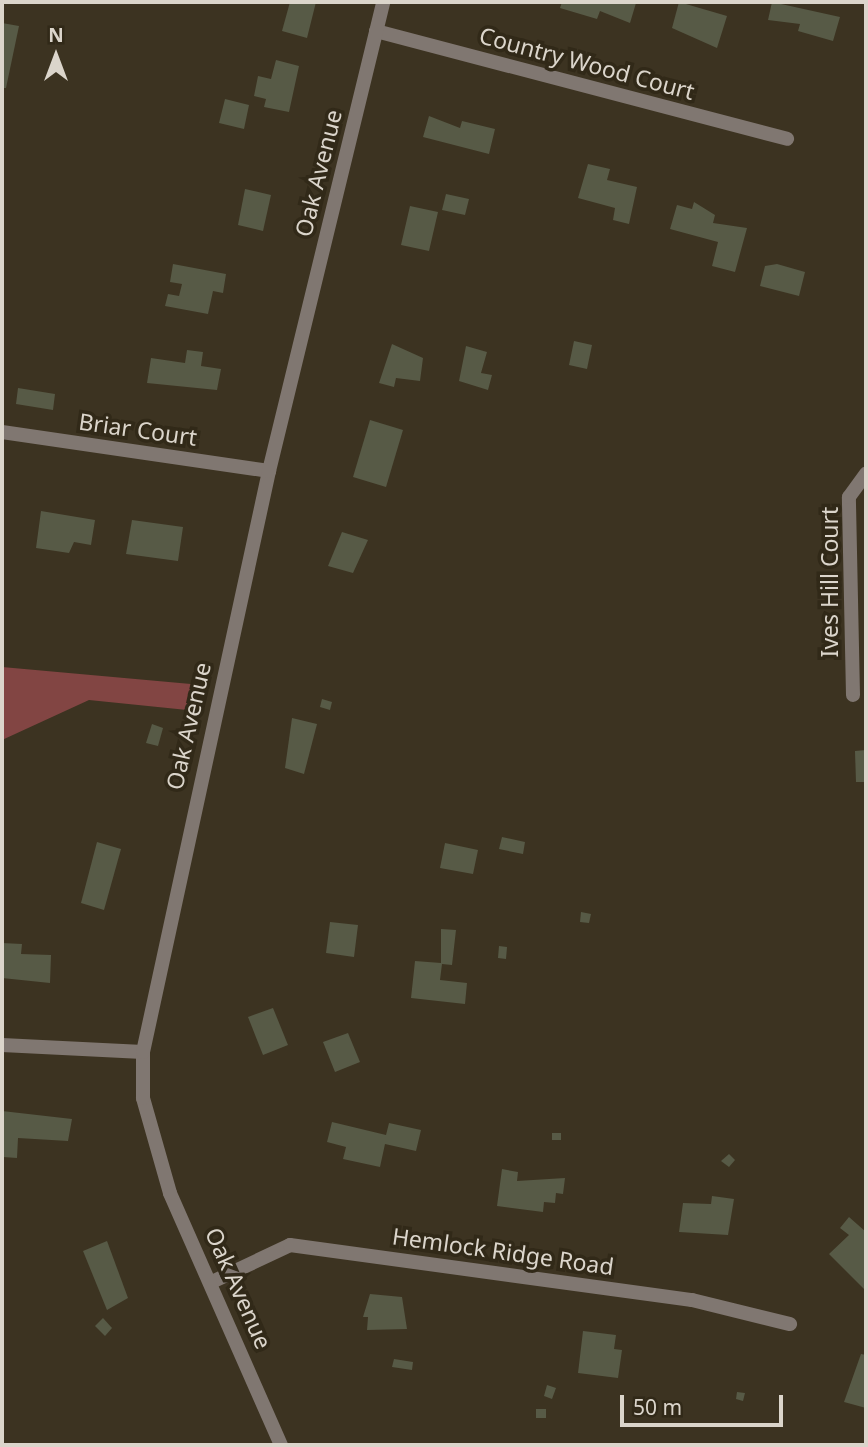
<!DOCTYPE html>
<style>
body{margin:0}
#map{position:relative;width:868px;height:1447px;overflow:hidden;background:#3c3321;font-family:"Noto Sans",sans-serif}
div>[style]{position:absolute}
.green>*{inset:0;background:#824543}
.building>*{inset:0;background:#575a46}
.street>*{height:14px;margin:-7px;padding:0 7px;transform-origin:7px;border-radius:7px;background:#807771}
span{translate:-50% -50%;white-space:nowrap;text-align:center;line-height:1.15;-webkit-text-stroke:7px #312918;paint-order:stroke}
.street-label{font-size:23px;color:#dbd5cb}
.frame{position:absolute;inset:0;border:4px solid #dbd5cb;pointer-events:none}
.north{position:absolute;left:21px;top:21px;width:70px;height:70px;-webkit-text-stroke:5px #312918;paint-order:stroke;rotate:0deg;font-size:19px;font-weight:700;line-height:28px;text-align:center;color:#dbd5cb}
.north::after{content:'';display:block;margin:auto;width:24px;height:32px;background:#dbd5cb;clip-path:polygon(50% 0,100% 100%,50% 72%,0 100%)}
.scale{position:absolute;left:620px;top:1395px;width:163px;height:32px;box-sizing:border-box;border:4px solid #dbd5cb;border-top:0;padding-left:9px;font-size:21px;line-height:24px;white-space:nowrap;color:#dbd5cb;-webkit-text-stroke:5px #312918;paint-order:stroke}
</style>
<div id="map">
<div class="green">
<div style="clip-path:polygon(2px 667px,202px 685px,197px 711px,89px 700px,2px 740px)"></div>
</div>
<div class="building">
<div style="clip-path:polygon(290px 2px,316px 2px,307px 38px,282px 31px)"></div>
<div style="clip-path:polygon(562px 2px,632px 2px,636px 3px,630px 23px,600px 11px,597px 19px,560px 8px)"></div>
<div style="clip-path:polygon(679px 2px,727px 16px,717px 48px,672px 28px)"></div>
<div style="clip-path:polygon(772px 2px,840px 17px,833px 41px,798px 31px,800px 24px,768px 20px)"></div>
<div style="clip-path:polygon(2px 23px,19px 26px,6px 88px,2px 88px)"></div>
<div style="clip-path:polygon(276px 60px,299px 66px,289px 112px,264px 107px,266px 99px,254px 96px,258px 76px,271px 79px)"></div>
<div style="clip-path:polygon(225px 99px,249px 105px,244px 129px,219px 123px)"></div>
<div style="clip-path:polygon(429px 116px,460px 128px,462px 121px,495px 129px,489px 154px,423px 137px)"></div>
<div style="clip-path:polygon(588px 164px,610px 169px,607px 180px,637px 187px,629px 224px,613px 220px,615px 208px,578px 198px)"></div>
<div style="clip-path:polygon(245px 189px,271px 195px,263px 231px,238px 225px)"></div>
<div style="clip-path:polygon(446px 194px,469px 199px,465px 215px,442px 210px)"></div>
<div style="clip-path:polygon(694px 202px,715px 215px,713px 223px,747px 228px,735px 272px,712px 266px,718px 242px,670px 229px,677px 205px,692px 209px)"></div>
<div style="clip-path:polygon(410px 206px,438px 212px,429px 251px,401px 245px)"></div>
<div style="clip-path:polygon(173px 264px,226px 274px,223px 293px,213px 291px,208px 314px,165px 306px,168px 294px,179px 296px,182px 284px,170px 282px)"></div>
<div style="clip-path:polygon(777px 264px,805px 272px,799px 296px,760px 286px,765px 266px)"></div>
<div style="clip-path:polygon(574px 341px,592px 345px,587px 369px,569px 365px)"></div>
<div style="clip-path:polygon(392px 344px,423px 358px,420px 381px,396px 378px,394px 387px,379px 383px)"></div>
<div style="clip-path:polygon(466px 346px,487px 352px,481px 373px,492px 375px,488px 390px,459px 381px)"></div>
<div style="clip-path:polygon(187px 350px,203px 352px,201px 366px,221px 369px,217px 390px,147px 383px,151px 358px,185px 363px)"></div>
<div style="clip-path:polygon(18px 388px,55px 394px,53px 410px,16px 404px)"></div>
<div style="clip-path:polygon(370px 420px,403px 430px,386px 487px,353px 477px)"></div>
<div style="clip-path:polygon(41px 511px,95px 520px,91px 545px,74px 542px,69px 553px,36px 548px)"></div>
<div style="clip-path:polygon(132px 520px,183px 527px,178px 561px,126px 554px)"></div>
<div style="clip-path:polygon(342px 532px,368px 540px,353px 573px,328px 566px)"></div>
<div style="clip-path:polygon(322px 699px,332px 702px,330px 710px,320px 707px)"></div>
<div style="clip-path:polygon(292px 718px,317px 724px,304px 774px,285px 768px)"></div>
<div style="clip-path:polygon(152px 724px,163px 728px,158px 746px,146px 743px)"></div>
<div style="clip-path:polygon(866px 750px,866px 782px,856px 782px,855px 751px)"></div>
<div style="clip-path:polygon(502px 837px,525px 842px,523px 854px,499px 849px)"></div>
<div style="clip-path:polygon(97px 842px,121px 849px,104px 910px,81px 903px)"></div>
<div style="clip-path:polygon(445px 843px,478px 850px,473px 874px,440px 868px)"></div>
<div style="clip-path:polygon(581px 912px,591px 914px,589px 923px,580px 922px)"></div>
<div style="clip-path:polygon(330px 922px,358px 925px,354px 957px,326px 953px)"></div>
<div style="clip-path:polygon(441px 929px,456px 930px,452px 965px,442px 964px,440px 980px,467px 983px,465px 1004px,411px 998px,415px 961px,441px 963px)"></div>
<div style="clip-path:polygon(2px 943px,22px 944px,21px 954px,51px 955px,50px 983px,2px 978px)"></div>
<div style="clip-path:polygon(499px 946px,507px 947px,506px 959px,498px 958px)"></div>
<div style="clip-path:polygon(273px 1008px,288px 1045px,263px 1055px,248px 1017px)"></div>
<div style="clip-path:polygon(348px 1033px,360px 1062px,335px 1072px,323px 1042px)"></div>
<div style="clip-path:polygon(2px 1111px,72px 1119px,68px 1141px,18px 1138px,17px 1158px,3px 1157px)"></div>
<div style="clip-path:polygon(332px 1122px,386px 1135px,389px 1123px,421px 1130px,416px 1151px,385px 1144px,380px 1167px,343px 1159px,346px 1147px,327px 1142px)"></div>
<div style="clip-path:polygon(552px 1133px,561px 1133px,561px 1140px,552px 1140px)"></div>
<div style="clip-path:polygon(729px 1154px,735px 1160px,729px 1167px,721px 1161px)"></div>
<div style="clip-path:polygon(502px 1169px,518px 1172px,517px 1181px,565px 1178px,563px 1194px,556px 1193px,555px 1203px,544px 1202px,543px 1212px,497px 1206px)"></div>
<div style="clip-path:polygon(712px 1196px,734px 1199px,728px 1235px,679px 1232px,683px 1203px,711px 1204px)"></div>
<div style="clip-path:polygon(849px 1217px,866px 1232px,865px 1290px,829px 1254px,849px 1235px,840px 1228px)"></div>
<div style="clip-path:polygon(107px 1241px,128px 1298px,107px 1310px,83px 1251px)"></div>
<div style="clip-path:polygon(370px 1294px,402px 1297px,407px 1329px,367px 1330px,368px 1317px,363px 1317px)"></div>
<div style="clip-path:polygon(103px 1318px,112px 1328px,105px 1336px,95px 1326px)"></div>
<div style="clip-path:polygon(583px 1331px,616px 1335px,614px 1349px,622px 1350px,618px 1378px,578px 1373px)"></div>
<div style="clip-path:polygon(861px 1354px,866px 1355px,866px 1408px,844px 1402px)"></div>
<div style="clip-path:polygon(394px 1359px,413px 1362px,412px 1370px,392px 1367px)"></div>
<div style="clip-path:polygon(547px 1385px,556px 1388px,552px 1399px,544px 1396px)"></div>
<div style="clip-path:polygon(737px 1392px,745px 1393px,743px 1401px,736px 1399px)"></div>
<div style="clip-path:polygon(536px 1409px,546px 1409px,546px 1418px,536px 1418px)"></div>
</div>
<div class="street">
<div style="left:376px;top:31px;width:425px;rotate:14.7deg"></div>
<div style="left:2px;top:432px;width:270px;rotate:8.3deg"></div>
<div style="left:853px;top:695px;width:198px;rotate:-91.2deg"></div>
<div style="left:849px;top:497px;width:29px;rotate:-54deg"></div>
<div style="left:2px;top:1045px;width:141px;rotate:2.8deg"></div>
<div style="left:214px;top:1281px;width:84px;rotate:-25.3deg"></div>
<div style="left:290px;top:1245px;width:406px;rotate:7.8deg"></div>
<div style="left:692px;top:1300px;width:101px;rotate:13.8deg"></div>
<div style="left:281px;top:1445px;width:275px;rotate:-113.8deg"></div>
<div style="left:170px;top:1193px;width:99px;rotate:-105.9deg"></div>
<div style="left:143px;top:1098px;width:46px;rotate:-90deg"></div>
<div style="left:143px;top:1052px;width:595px;rotate:-77.76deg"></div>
<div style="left:269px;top:471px;width:483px;rotate:-76.3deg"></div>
</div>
<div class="street-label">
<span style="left:587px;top:63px;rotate:15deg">Country Wood Court</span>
<span style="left:318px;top:173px;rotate:-76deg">Oak Avenue</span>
<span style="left:138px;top:429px;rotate:8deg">Briar Court</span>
<span style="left:829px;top:582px;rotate:-90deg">Ives Hill Court</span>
<span style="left:188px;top:726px;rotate:-77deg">Oak Avenue</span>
<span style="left:503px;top:1251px;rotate:8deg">Hemlock Ridge Road</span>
<span style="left:239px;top:1288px;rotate:66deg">Oak Avenue</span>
</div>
<div class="frame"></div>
<div class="north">N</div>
<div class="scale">50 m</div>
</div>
